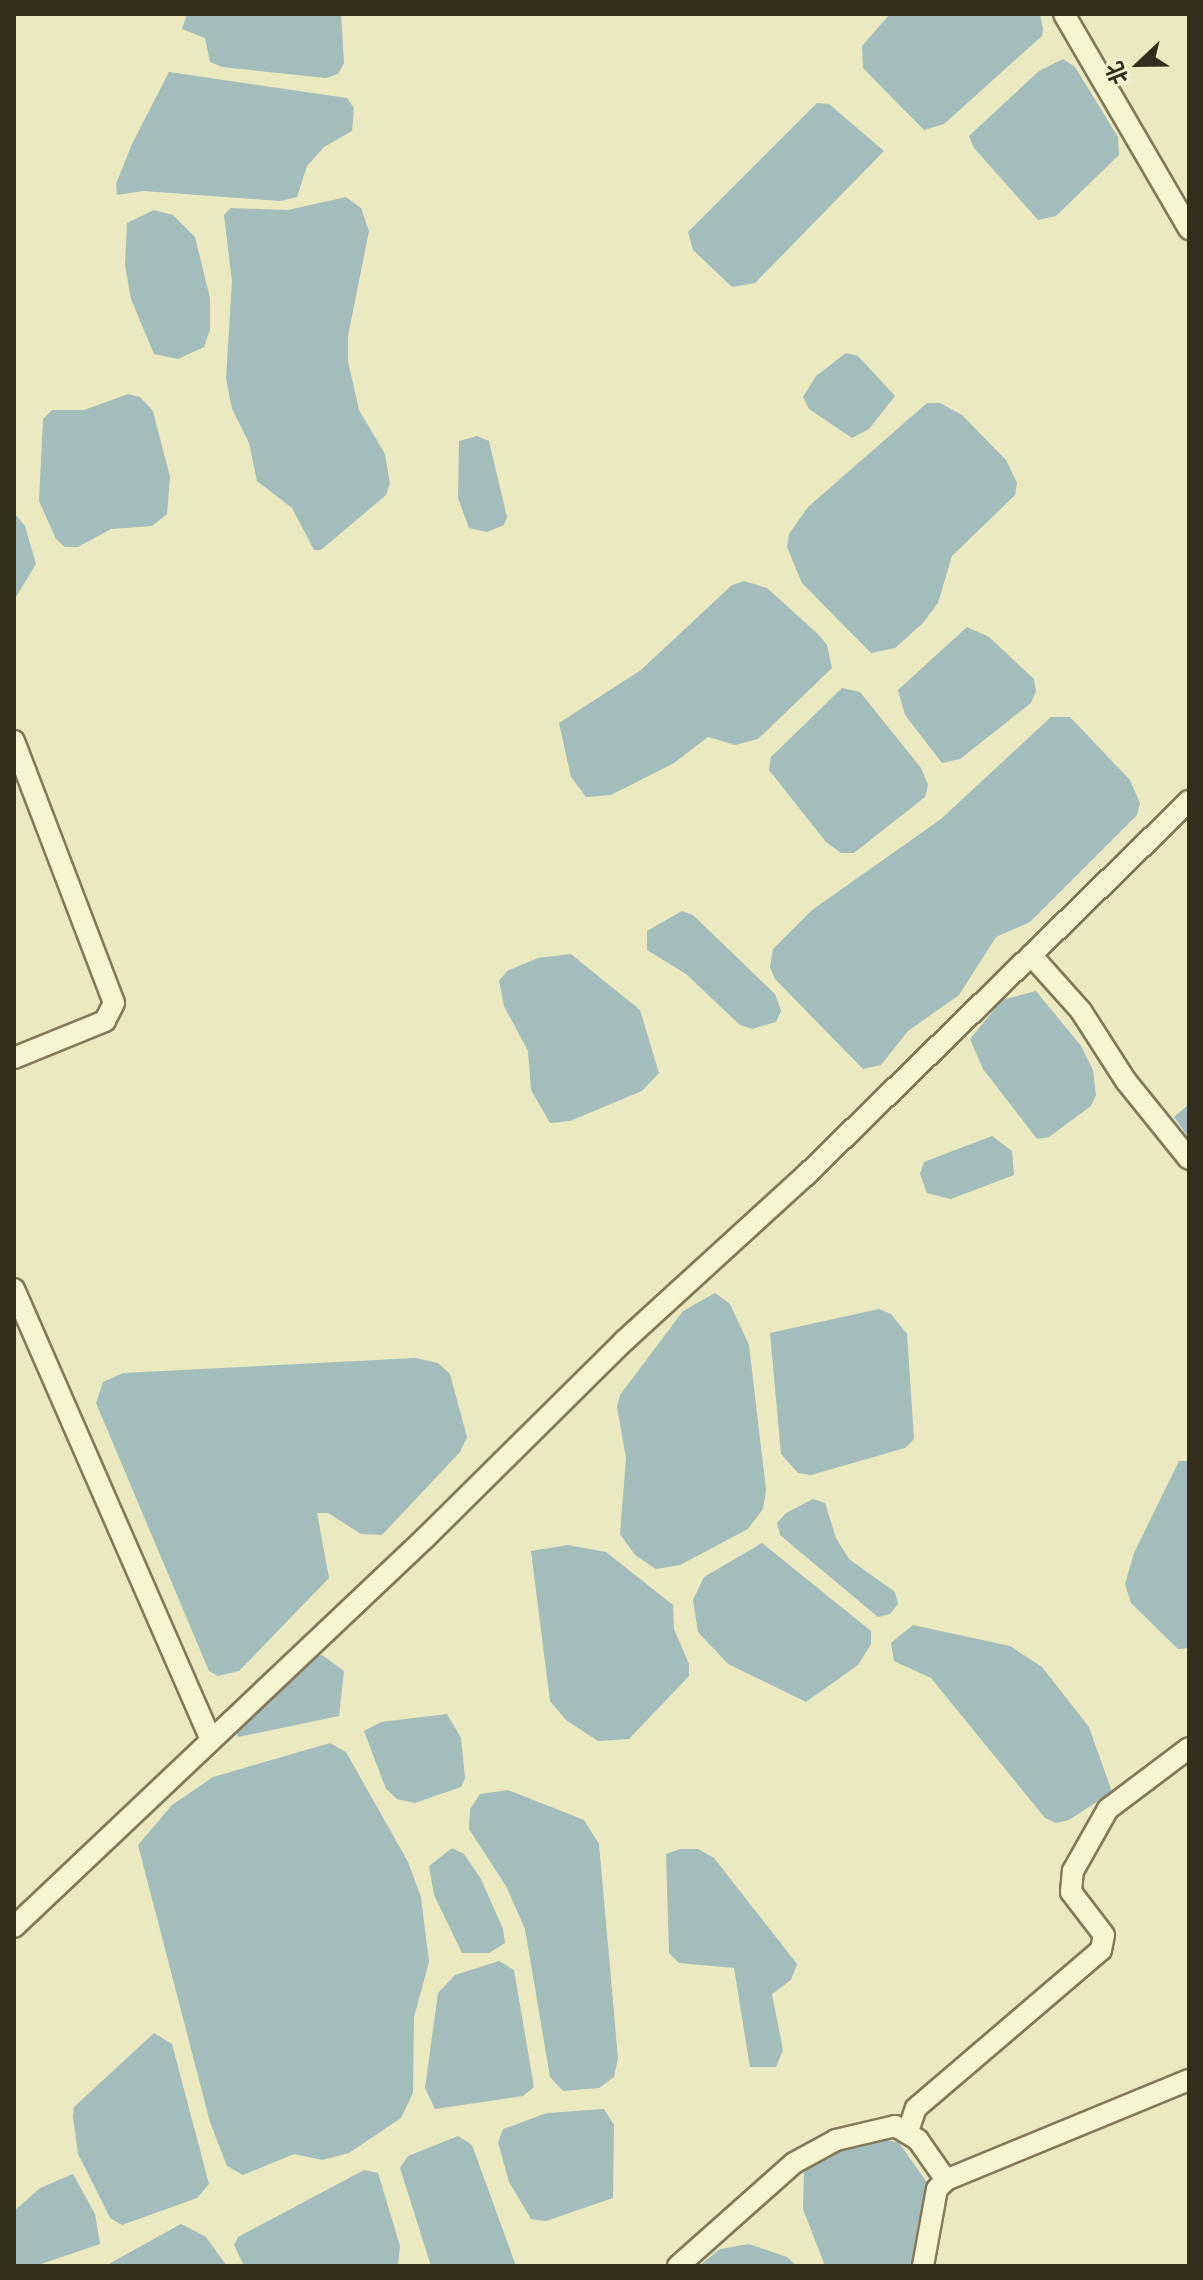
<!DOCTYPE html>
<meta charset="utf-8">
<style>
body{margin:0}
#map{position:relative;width:1203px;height:2280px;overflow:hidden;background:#ebe9bf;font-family:"PT Serif","Noto Sans SC",serif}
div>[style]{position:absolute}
.water>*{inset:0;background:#a2bdbc}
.roads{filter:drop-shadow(2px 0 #827a59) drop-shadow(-2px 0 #827a59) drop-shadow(0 2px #827a59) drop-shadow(0 -2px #827a59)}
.minor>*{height:20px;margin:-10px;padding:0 10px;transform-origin:10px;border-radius:10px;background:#f6f5d2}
span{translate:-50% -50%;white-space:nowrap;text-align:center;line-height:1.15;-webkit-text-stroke:6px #f3f2ce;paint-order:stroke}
.frame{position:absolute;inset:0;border:16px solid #332d1c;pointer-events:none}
.north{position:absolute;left:1099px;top:24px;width:80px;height:80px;-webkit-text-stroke:6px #f3f2ce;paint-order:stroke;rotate:248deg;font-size:22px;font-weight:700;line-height:32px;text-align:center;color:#332d1c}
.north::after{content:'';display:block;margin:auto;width:28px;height:36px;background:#332d1c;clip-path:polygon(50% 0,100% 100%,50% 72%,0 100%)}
</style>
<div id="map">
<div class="water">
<div style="clip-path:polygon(187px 14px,341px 14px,344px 63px,338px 74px,326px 78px,222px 67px,210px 62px,205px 38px,182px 29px)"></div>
<div style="clip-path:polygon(890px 14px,1040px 14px,1043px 29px,1042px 36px,944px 124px,924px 130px,863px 68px,862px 46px)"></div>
<div style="clip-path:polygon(1063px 59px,1075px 67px,1118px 137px,1119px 155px,1056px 216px,1038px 220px,974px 148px,969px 136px,1039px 71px)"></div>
<div style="clip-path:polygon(169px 72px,347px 98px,354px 108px,352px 131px,324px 147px,307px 166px,297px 197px,280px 201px,143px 191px,117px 195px,116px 184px,132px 144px)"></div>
<div style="clip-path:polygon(817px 103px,829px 104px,884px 151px,755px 283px,732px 287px,693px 250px,688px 232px)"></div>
<div style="clip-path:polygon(346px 197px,361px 208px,369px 231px,348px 336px,348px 361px,359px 410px,385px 454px,390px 484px,386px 495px,321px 550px,314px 550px,292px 508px,257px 481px,249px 443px,232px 409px,226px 378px,232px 281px,224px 215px,231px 208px,288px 210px)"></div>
<div style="clip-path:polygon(154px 210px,173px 215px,195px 237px,210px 298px,210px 330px,204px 347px,178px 359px,154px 354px,131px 299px,125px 265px,127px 223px)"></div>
<div style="clip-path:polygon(846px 353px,858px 356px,895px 396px,869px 429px,852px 438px,809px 409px,803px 397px,816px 376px)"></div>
<div style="clip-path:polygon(128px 394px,140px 397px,153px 411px,170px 477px,167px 514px,152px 526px,111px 529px,78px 547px,65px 547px,56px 539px,39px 501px,43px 419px,52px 410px,84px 410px)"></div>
<div style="clip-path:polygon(927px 403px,940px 403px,962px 415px,1006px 460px,1017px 483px,1015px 495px,952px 556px,938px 603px,923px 623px,895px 648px,871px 653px,802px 583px,787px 547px,789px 534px,808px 507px)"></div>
<div style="clip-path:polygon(477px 436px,489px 441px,507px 517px,504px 525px,487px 532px,469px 528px,458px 498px,459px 441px)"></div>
<div style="clip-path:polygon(14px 513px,25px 526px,36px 564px,14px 600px)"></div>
<div style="clip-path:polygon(744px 581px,767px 588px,819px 635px,827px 645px,832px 668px,758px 739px,735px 745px,708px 737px,674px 763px,611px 795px,586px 797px,571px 777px,559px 723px,641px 670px,732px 585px)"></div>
<div style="clip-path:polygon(967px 627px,989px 637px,1034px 679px,1036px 691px,1031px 703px,960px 759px,942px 763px,905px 715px,898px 690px)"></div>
<div style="clip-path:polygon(842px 688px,860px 692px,921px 768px,928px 785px,925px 797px,854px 853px,841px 853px,826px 842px,769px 770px,771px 757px)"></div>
<div style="clip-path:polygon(1051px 717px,1070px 717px,1130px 780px,1140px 803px,1137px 815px,1030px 922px,996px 937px,959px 995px,908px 1031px,881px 1065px,863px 1069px,775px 979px,770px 967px,773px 949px,812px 910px,941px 819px)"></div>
<div style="clip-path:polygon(682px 911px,693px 915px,775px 994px,781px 1011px,776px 1022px,752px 1029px,740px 1025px,686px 974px,647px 950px,647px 931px)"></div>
<div style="clip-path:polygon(571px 954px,640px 1010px,659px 1073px,642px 1091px,570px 1121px,550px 1123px,531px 1090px,528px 1051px,504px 1006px,499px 981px,507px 971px,538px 958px)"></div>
<div style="clip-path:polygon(1036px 991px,1081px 1046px,1093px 1070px,1096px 1095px,1091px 1106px,1049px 1137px,1037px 1139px,983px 1069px,970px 1039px,1002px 1000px)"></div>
<div style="clip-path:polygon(1189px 1104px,1189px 1138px,1174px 1117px)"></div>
<div style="clip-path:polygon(992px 1136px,1012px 1151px,1014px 1175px,951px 1199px,927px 1193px,920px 1174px,924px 1162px)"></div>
<div style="clip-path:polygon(715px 1293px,730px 1304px,749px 1345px,766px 1490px,763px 1509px,748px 1529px,680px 1565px,656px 1569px,635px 1555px,620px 1534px,626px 1458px,617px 1407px,620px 1395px,683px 1311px)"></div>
<div style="clip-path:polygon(879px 1309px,891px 1314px,907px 1334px,914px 1439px,905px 1448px,811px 1475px,798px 1473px,781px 1454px,770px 1333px)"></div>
<div style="clip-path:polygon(416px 1358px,438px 1363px,450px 1374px,467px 1437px,460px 1452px,382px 1535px,361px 1534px,328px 1513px,317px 1513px,329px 1578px,239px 1671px,218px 1676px,209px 1671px,96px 1403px,103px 1382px,123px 1373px)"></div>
<div style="clip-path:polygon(1179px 1461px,1189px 1461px,1189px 1648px,1178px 1649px,1131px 1603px,1125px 1584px,1134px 1553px)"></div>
<div style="clip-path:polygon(813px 1499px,825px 1503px,836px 1538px,849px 1559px,895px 1592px,898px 1604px,890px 1614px,878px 1617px,780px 1535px,777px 1523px,786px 1513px)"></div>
<div style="clip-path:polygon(762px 1543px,871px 1631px,871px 1644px,858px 1665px,806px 1702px,728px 1664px,698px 1632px,693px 1600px,704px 1577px)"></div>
<div style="clip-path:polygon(568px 1545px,606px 1552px,673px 1605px,674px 1629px,689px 1664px,689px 1676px,629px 1739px,598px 1741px,566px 1720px,550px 1701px,531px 1551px)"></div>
<div style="clip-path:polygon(913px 1625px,1010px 1646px,1042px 1667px,1089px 1727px,1112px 1792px,1069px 1820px,1056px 1823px,1045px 1818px,931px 1678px,894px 1661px,891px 1643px)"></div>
<div style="clip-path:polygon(322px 1655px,344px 1671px,339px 1716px,238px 1737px,236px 1729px,310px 1658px)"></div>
<div style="clip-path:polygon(447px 1714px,461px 1738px,465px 1778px,461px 1787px,415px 1803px,397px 1799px,386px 1789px,364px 1731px,381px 1722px)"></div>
<div style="clip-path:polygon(330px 1743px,346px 1752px,408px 1862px,421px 1897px,429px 1962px,414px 2017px,413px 2093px,401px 2118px,349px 2153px,322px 2160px,294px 2154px,243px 2175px,227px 2166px,210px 2122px,138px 1845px,172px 1805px,213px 1777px)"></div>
<div style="clip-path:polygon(508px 1790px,584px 1820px,599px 1844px,618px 2058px,614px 2077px,599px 2088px,563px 2091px,550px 2077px,525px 1929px,506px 1886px,469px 1829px,470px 1809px,480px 1794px)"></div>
<div style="clip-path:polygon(452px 1848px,464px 1854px,481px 1879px,503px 1929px,505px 1943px,489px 1953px,462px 1953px,434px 1895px,429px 1866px)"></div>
<div style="clip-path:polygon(680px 1849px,698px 1849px,714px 1858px,797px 1964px,791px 1980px,772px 1994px,783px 2050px,776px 2067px,750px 2067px,734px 1968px,679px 1963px,669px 1953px,666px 1854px)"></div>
<div style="clip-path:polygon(499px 1961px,514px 1970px,534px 2087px,523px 2096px,435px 2109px,425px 2088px,438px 1993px,455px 1975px)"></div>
<div style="clip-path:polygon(154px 2033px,172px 2044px,209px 2184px,197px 2198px,122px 2225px,110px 2218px,78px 2154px,73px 2117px,74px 2107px)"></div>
<div style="clip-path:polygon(604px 2109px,614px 2125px,613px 2198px,546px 2221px,531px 2219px,509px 2182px,498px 2142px,503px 2129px,547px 2113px)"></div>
<div style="clip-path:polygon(458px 2136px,472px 2145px,516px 2266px,431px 2266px,400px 2168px,408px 2156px)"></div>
<div style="clip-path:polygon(873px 2136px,899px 2143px,926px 2181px,915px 2266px,825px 2266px,803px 2209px,804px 2171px,824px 2154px)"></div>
<div style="clip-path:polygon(364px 2170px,378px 2173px,400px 2246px,398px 2265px,244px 2266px,234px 2245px,238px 2237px)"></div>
<div style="clip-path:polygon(73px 2174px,95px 2214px,100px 2244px,35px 2266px,16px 2266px,14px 2211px,40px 2188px)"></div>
<div style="clip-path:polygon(181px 2224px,206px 2237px,227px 2266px,105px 2266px)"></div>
<div style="clip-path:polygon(749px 2244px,787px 2257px,797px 2266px,699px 2266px,720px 2249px)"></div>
</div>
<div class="roads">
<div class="minor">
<div style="left:1064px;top:14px;width:249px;rotate:59.8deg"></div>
<div style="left:14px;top:741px;width:280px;rotate:69.1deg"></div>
<div style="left:114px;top:1003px;width:20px;rotate:117deg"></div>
<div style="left:105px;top:1021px;width:98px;rotate:157.9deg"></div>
<div style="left:1031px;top:955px;width:75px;rotate:48.2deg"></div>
<div style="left:1081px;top:1011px;width:83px;rotate:57.3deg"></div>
<div style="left:1126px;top:1081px;width:100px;rotate:51.1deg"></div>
<div style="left:14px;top:1289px;width:491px;rotate:66.4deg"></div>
<div style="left:14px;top:1927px;width:566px;rotate:-43.42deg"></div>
<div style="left:425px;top:1538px;width:280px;rotate:-44.7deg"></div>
<div style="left:624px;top:1341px;width:245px;rotate:-42.4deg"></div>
<div style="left:805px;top:1176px;width:537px;rotate:-44.32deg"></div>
<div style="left:908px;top:2131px;width:24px;rotate:-71deg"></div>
<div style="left:916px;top:2108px;width:243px;rotate:-40.5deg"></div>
<div style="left:1101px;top:1950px;width:15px;rotate:-79deg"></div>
<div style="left:1104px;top:1935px;width:54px;rotate:-127.5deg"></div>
<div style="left:1071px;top:1892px;width:21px;rotate:-85deg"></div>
<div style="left:1073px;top:1871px;width:71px;rotate:-60.6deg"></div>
<div style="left:1108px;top:1809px;width:101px;rotate:-37deg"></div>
<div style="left:678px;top:2266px;width:155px;rotate:-41.6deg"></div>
<div style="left:794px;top:2163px;width:48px;rotate:-28.7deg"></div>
<div style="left:836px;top:2140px;width:61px;rotate:-13.3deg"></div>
<div style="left:895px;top:2126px;width:27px;rotate:31deg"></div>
<div style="left:918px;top:2140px;width:49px;rotate:55deg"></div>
<div style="left:923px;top:2266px;width:78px;rotate:-79.7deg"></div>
<div style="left:937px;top:2189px;width:13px;rotate:-45deg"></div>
<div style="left:946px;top:2180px;width:263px;rotate:-22.4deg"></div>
</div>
</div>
<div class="frame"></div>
<div class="north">北</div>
</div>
